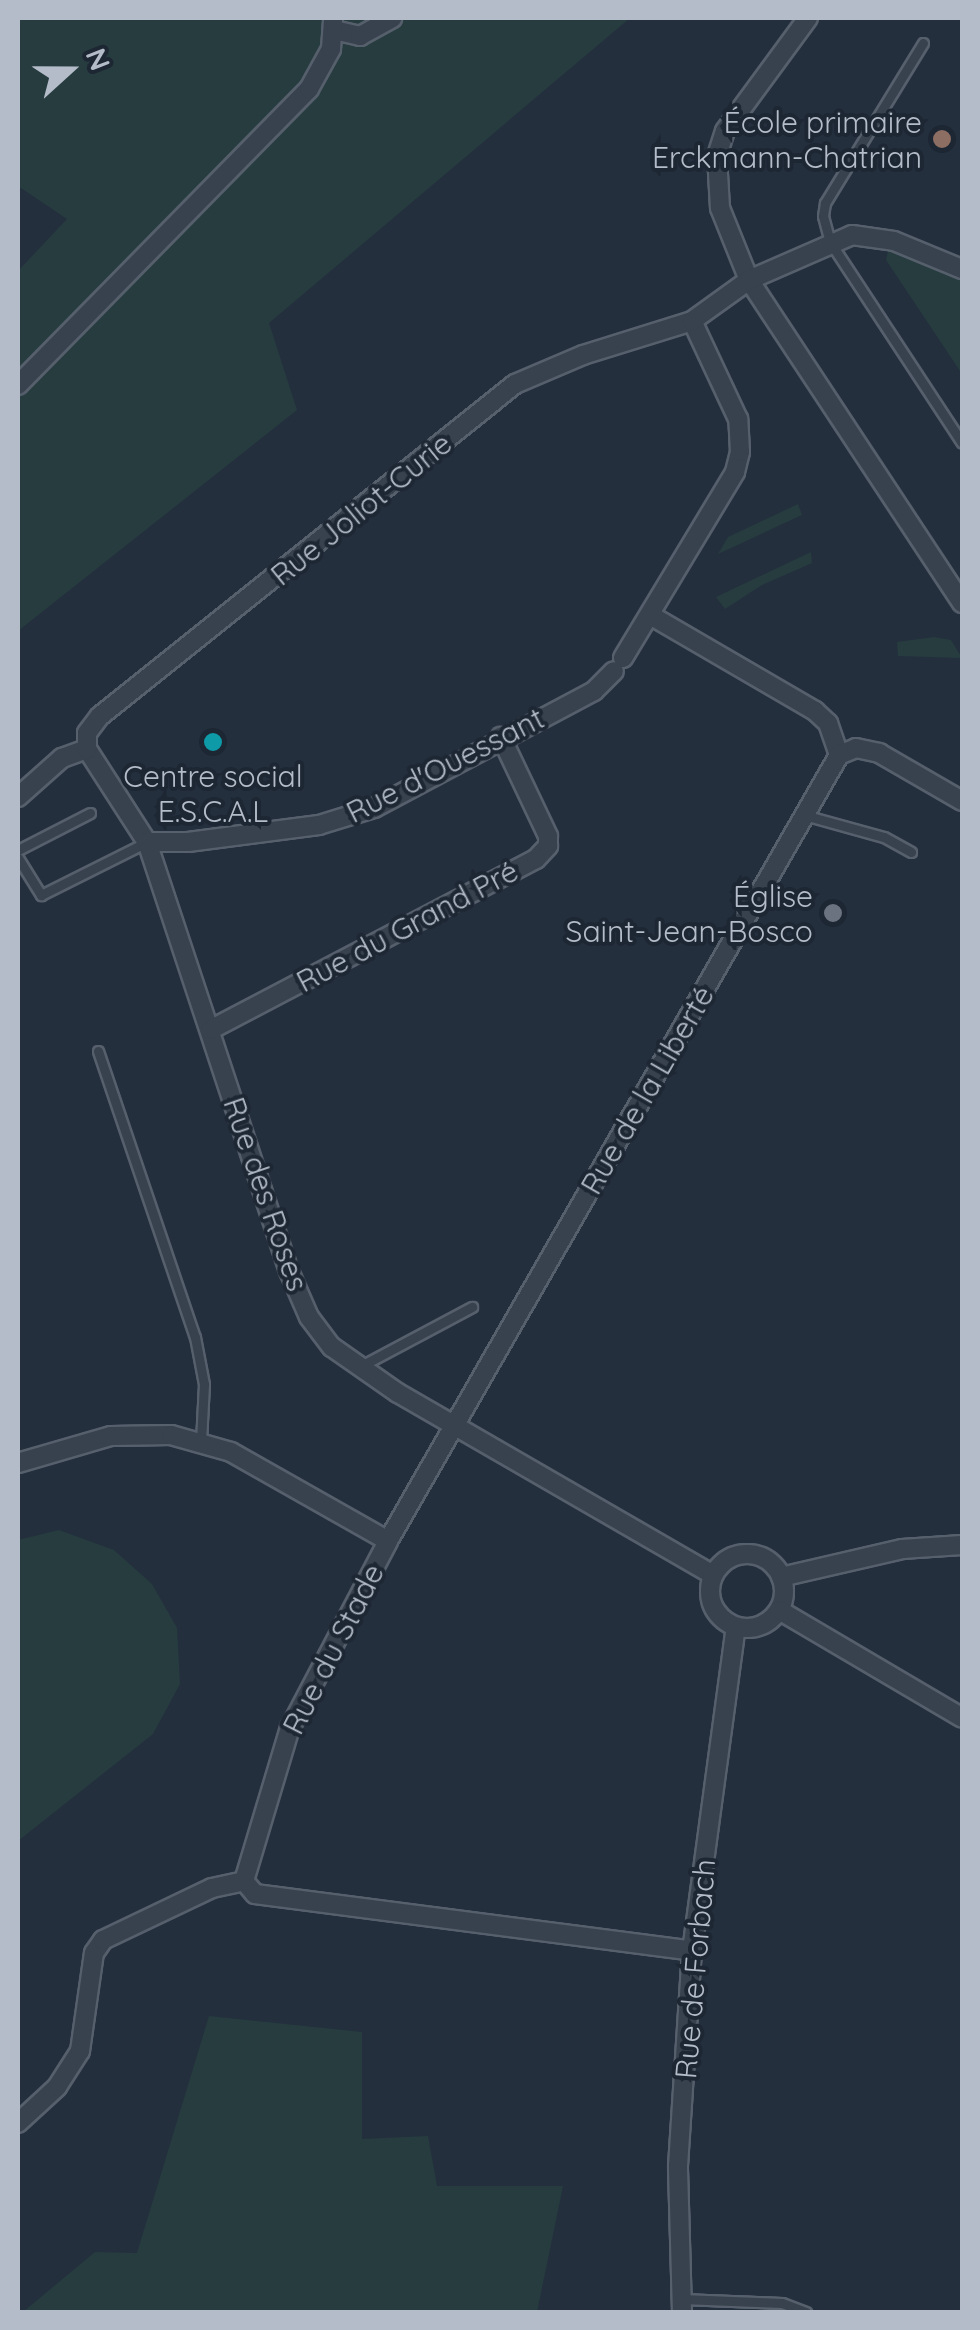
<!DOCTYPE html>
<meta charset="utf-8">
<style>
body{margin:0}
#map{position:relative;width:980px;height:2330px;overflow:hidden;background:#242f3e;font-family:Quicksand,sans-serif}
div>[style]{position:absolute}
.green>*{inset:0;background:#263c3f}
.roads{filter:drop-shadow(2px 0 #565f6c) drop-shadow(-2px 0 #565f6c) drop-shadow(0 2px #565f6c) drop-shadow(0 -2px #565f6c)}
.service>*{height:9px;margin:-4.5px;padding:0 4.5px;transform-origin:4.5px;border-radius:4.5px;background:#38414e}
.minor>*{height:18px;margin:-9px;padding:0 9px;transform-origin:9px;border-radius:9px;background:#38414e}
.minor>.ring{margin:-9px;padding:0;box-sizing:content-box;background:none;border:18px solid #38414e;border-radius:50%}
.dots>*{width:28px;height:28px;translate:-50% -50%;box-sizing:border-box;border:5px solid #1d2633;border-radius:50%}
span{translate:-50% -50%;white-space:nowrap;text-align:center;line-height:1.15;-webkit-text-stroke:8px #1d2633;paint-order:stroke}
.poi-label{font-size:30px;color:#b4bcc9}
.right{translate:-100% -50%;text-align:right}
.street-label{font-size:30px;color:#b4bcc9}
.frame{position:absolute;inset:0;border:20px solid #b4bcc9;pointer-events:none}
.north{position:absolute;left:20px;top:20px;width:100px;height:100px;-webkit-text-stroke:8px #1d2633;paint-order:stroke;rotate:69deg;font-size:28px;font-weight:700;line-height:40px;text-align:center;color:#b4bcc9}
.north::after{content:'';display:block;margin:auto;width:35px;height:45px;background:#b4bcc9;clip-path:polygon(50% 0,100% 100%,50% 72%,0 100%)}
</style>
<div id="map">
<div class="green">
<div style="clip-path:polygon(18px 18px,630px 18px,269px 323px,297px 410px,18px 631px,18px 271px,67px 219px,18px 186px)"></div>
<div style="clip-path:polygon(889px 248px,936px 264px,962px 280px,962px 374px,886px 260px)"></div>
<div style="clip-path:polygon(798px 504px,802px 515px,718px 554px,728px 537px)"></div>
<div style="clip-path:polygon(811px 552px,812px 563px,762px 585px,725px 609px,716px 597px)"></div>
<div style="clip-path:polygon(934px 637px,951px 640px,962px 658px,898px 656px,897px 642px)"></div>
<div style="clip-path:polygon(59px 1530px,114px 1550px,152px 1584px,177px 1628px,180px 1684px,153px 1734px,18px 1841px,18px 1540px)"></div>
<div style="clip-path:polygon(209px 2016px,362px 2032px,362px 2139px,428px 2136px,437px 2186px,563px 2186px,537px 2312px,23px 2312px,95px 2252px,137px 2253px)"></div>
</div>
<div class="roads">
<div class="service">
<div style="left:923px;top:43px;width:188px;rotate:121.5deg"></div>
<div style="left:825px;top:203px;width:13px;rotate:99deg"></div>
<div style="left:823px;top:216px;width:27px;rotate:75deg"></div>
<div style="left:830px;top:242px;width:240px;rotate:56.7deg"></div>
<div style="left:804px;top:815px;width:83px;rotate:15.4deg"></div>
<div style="left:884px;top:837px;width:31px;rotate:29deg"></div>
<div style="left:18px;top:850px;width:81px;rotate:-27.2deg"></div>
<div style="left:18px;top:858px;width:44px;rotate:58.1deg"></div>
<div style="left:41px;top:895px;width:119px;rotate:-26.6deg"></div>
<div style="left:98px;top:1051px;width:302px;rotate:71.3deg"></div>
<div style="left:195px;top:1337px;width:48px;rotate:79.2deg"></div>
<div style="left:204px;top:1384px;width:58px;rotate:93deg"></div>
<div style="left:361px;top:1366px;width:126px;rotate:-28deg"></div>
<div style="left:682px;top:2299px;width:100px;rotate:2.3deg"></div>
<div style="left:782px;top:2303px;width:26px;rotate:21deg"></div>
</div>
<div class="minor">
<div style="left:808px;top:18px;width:140px;rotate:126.3deg"></div>
<div style="left:725px;top:131px;width:26px;rotate:108deg"></div>
<div style="left:717px;top:156px;width:52px;rotate:86.7deg"></div>
<div style="left:720px;top:208px;width:78px;rotate:68.1deg"></div>
<div style="left:749px;top:280px;width:387px;rotate:56.6deg"></div>
<div style="left:334px;top:30px;width:27px;rotate:13deg"></div>
<div style="left:360px;top:36px;width:37px;rotate:-29deg"></div>
<div style="left:18px;top:385px;width:415px;rotate:-45.5deg"></div>
<div style="left:309px;top:89px;width:46px;rotate:-61.2deg"></div>
<div style="left:331px;top:49px;width:31px;rotate:-86deg"></div>
<div style="left:650px;top:615px;width:191px;rotate:30.2deg"></div>
<div style="left:815px;top:711px;width:18px;rotate:43deg"></div>
<div style="left:828px;top:723px;width:34px;rotate:71deg"></div>
<div style="left:623px;top:658px;width:217px;rotate:-58.9deg"></div>
<div style="left:735px;top:472px;width:21px;rotate:-76deg"></div>
<div style="left:740px;top:452px;width:33px;rotate:-93deg"></div>
<div style="left:738px;top:419px;width:108px;rotate:-115.1deg"></div>
<div style="left:87px;top:749px;width:111px;rotate:57.2deg"></div>
<div style="left:147px;top:842px;width:452px;rotate:71.7deg"></div>
<div style="left:289px;top:1271px;width:50px;rotate:66.5deg"></div>
<div style="left:309px;top:1317px;width:38px;rotate:53deg"></div>
<div style="left:332px;top:1347px;width:80px;rotate:34.9deg"></div>
<div style="left:398px;top:1393px;width:364px;rotate:30deg"></div>
<div style="left:839px;top:755px;width:18px;rotate:-22deg"></div>
<div style="left:856px;top:748px;width:24px;rotate:12deg"></div>
<div style="left:879px;top:753px;width:96px;rotate:30deg"></div>
<div style="left:18px;top:797px;width:59px;rotate:-41.6deg"></div>
<div style="left:62px;top:758px;width:27px;rotate:-20deg"></div>
<div style="left:87px;top:749px;width:16px;rotate:-90deg"></div>
<div style="left:87px;top:733px;width:21px;rotate:-53deg"></div>
<div style="left:100px;top:716px;width:531px;rotate:-38.66deg"></div>
<div style="left:515px;top:384px;width:74px;rotate:-23.1deg"></div>
<div style="left:583px;top:355px;width:114px;rotate:-17.3deg"></div>
<div style="left:692px;top:321px;width:70px;rotate:-35.7deg"></div>
<div style="left:749px;top:280px;width:112px;rotate:-23.6deg"></div>
<div style="left:852px;top:235px;width:42px;rotate:8.1deg"></div>
<div style="left:894px;top:241px;width:74px;rotate:22.4deg"></div>
<div style="left:147px;top:842px;width:41px"></div>
<div style="left:188px;top:842px;width:132px;rotate:-7.4deg"></div>
<div style="left:319px;top:825px;width:58px;rotate:-17.2deg"></div>
<div style="left:374px;top:808px;width:249px;rotate:-28deg"></div>
<div style="left:594px;top:691px;width:28px;rotate:-45deg"></div>
<div style="left:210px;top:1030px;width:368px;rotate:-27.7deg"></div>
<div style="left:536px;top:859px;width:18px;rotate:-47deg"></div>
<div style="left:548px;top:846px;width:10px;rotate:-90deg"></div>
<div style="left:548px;top:836px;width:110px;rotate:-115.4deg"></div>
<div style="left:18px;top:1463px;width:97px;rotate:-16.2deg"></div>
<div style="left:111px;top:1436px;width:60px;rotate:-1deg"></div>
<div style="left:171px;top:1435px;width:62px;rotate:15.8deg"></div>
<div style="left:231px;top:1452px;width:180px;rotate:29.5deg"></div>
<div class="ring" style="left:710px;top:1554px;width:56px;height:56px"></div>
<div style="left:781px;top:1577px;width:124px;rotate:-13deg"></div>
<div style="left:902px;top:1549px;width:60px;rotate:-3.8deg"></div>
<div style="left:779px;top:1610px;width:212px;rotate:30.5deg"></div>
<div style="left:244px;top:1881px;width:17px;rotate:50deg"></div>
<div style="left:255px;top:1894px;width:441px;rotate:7.4deg"></div>
<div style="left:18px;top:2123px;width:53px;rotate:-42.7deg"></div>
<div style="left:57px;top:2087px;width:43px;rotate:-57.4deg"></div>
<div style="left:80px;top:2051px;width:99px;rotate:-81.9deg"></div>
<div style="left:94px;top:1953px;width:16px;rotate:-55deg"></div>
<div style="left:103px;top:1940px;width:121px;rotate:-25.5deg"></div>
<div style="left:212px;top:1888px;width:33px;rotate:-12deg"></div>
<div style="left:244px;top:1881px;width:160px;rotate:-73.3deg"></div>
<div style="left:290px;top:1728px;width:211px;rotate:-62.3deg"></div>
<div style="left:388px;top:1541px;width:906px;rotate:-60.15deg"></div>
<div style="left:682px;top:2312px;width:146px;rotate:-91.6deg"></div>
<div style="left:678px;top:2166px;width:215px;rotate:-86.3deg"></div>
<div style="left:692px;top:1951px;width:327px;rotate:-82.3deg"></div>
</div>
</div>
<div class="dots">
<div style="left:942px;top:139px;background:#8d6e63"></div>
<div style="left:213px;top:742px;background:#0f9aa8"></div>
<div style="left:833px;top:913px;background:#6b7280"></div>
</div>
<div class="poi-label">
<span class="right" style="left:922px;top:139px">École primaire<br>Erckmann-Chatrian</span>
<span style="left:213px;top:793px">Centre social<br>E.S.C.A.L</span>
<span class="right" style="left:813px;top:913px">Église<br>Saint-Jean-Bosco</span>
</div>
<div class="street-label">
<span style="left:361px;top:509px;rotate:-39deg">Rue Joliot-Curie</span>
<span style="left:445px;top:765px;rotate:-27deg">Rue d'Ouessant</span>
<span style="left:407px;top:926px;rotate:-28deg">Rue du Grand Pré</span>
<span style="left:647px;top:1090px;rotate:-60deg">Rue de la Liberté</span>
<span style="left:266px;top:1194px;rotate:71deg">Rue des Roses</span>
<span style="left:333px;top:1649px;rotate:-63deg">Rue du Stade</span>
<span style="left:695px;top:1969px;rotate:-85deg">Rue de Forbach</span>
</div>
<div class="frame"></div>
<div class="north">N</div>
</div>
